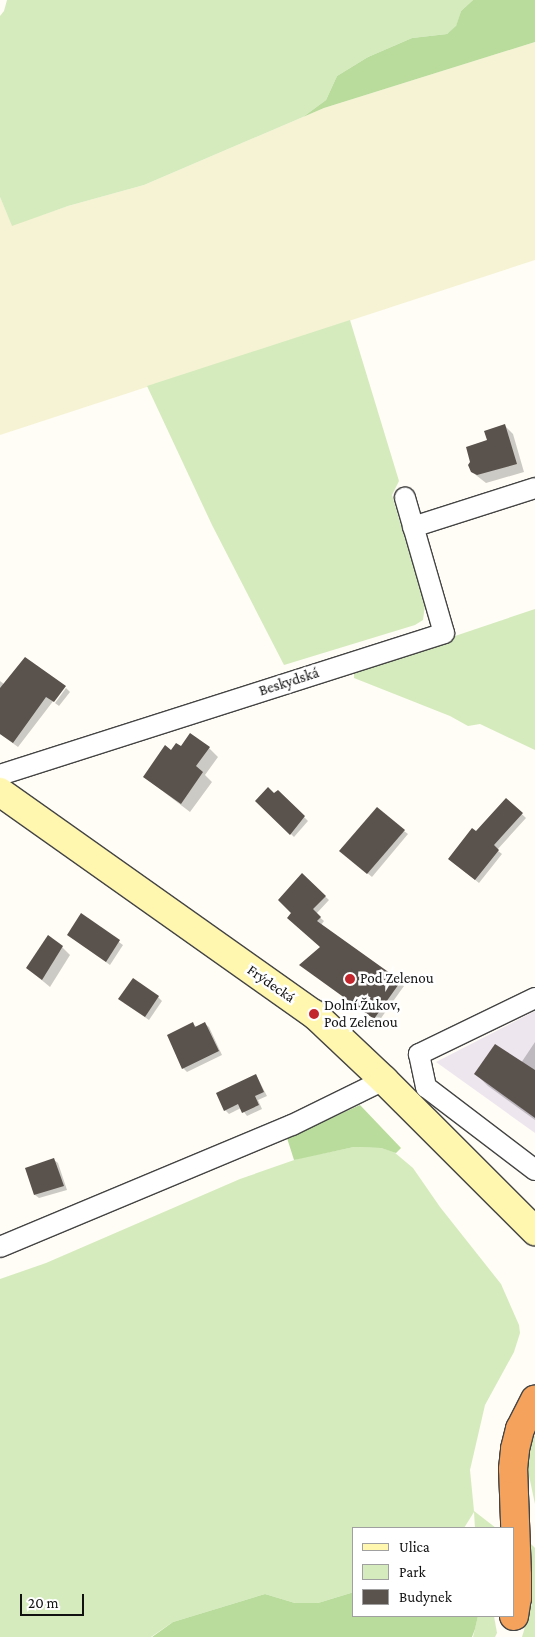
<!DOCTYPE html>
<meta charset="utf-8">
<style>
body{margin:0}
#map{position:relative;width:535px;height:1637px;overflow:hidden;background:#fffdf5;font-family:"Crimson Pro",serif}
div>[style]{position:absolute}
.industrial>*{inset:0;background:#eee6ef}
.farmland>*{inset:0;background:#f6f3d4}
.green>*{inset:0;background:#d5ebbd}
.forest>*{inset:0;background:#b9dc9c}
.shadow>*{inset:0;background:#0003}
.building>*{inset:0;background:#5a524d}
.roads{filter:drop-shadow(1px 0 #444) drop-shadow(-1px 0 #444) drop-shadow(0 1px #444) drop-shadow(0 -1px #444)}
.street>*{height:20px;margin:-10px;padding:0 10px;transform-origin:10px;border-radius:10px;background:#fff}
.secondary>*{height:28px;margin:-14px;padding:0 14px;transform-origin:14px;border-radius:14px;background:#fff6b0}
.highway>*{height:28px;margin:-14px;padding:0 14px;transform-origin:14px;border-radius:14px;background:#f5a25d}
.dots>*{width:14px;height:14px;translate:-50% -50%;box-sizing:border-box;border:2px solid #fff;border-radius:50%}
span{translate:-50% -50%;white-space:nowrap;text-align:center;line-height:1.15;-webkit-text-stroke:5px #fff;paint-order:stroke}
.street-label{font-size:15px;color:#111}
.poi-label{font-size:15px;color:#111}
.left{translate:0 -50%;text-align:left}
.legend{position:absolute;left:352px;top:1527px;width:162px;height:90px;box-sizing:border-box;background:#fff;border:1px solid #a0a0a0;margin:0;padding:6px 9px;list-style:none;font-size:15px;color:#111}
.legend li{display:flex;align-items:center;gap:10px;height:25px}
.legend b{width:25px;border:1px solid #a0a0a0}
.scale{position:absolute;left:20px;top:1594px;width:64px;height:22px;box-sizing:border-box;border:2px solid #111;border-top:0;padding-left:6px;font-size:15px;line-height:18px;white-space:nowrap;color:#111;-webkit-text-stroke:4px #fff;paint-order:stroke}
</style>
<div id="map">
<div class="industrial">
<div style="clip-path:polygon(535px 1011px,535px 1133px,436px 1062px)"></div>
</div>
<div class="farmland">
<div style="clip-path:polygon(535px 42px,535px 260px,0 435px,0 197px,12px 225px,68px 206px,144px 185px,324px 108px)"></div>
</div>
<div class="green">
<div style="clip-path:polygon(7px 0,473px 0,461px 11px,456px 27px,447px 34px,412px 38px,368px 57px,337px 76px,326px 100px,303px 117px,144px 185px,68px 206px,12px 226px,0 197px,0 16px,4px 11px)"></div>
<div style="clip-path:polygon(350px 320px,399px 481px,392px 495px,425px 605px,423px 620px,415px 625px,284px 665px,212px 525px,147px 386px)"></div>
<div style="clip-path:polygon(535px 609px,535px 750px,480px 724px,468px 726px,450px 716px,354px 678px,354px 670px)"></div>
<div style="clip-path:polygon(354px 1147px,381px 1148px,394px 1152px,413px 1168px,440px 1207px,501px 1284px,519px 1325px,520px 1333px,514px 1352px,485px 1405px,470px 1470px,474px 1511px,496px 1528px,475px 1528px,474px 1512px,464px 1528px,354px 1528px,354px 1592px,318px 1603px,295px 1603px,265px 1594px,173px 1622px,151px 1637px,0 1637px,0 1279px,46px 1263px,240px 1179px,300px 1158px)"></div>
<div style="clip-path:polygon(535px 1434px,535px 1504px,528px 1471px,531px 1444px)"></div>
<div style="clip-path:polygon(531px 1544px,535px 1548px,535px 1637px,522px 1637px,532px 1603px,527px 1546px)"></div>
<div style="clip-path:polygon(478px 1616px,494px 1616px,497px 1633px,495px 1637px,473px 1637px)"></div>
</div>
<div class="forest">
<div style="clip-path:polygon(473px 0,535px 0,535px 42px,324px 108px,303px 117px,326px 100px,337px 76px,368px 57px,412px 38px,447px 34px,456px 26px,461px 11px)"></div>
<div style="clip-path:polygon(360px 1105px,401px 1148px,396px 1153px,381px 1148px,354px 1147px,294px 1160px,287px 1138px)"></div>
<div style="clip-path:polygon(354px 1592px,354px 1616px,478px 1616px,475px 1629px,472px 1637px,152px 1637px,173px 1622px,265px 1594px,295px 1603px,318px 1603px)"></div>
</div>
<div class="shadow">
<div style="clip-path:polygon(505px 426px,513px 434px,524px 472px,486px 483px,472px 472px,488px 441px)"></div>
<div style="clip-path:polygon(0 681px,4px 684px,64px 687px,18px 747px,0 734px)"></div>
<div style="clip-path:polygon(66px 688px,70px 692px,59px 706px,55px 703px)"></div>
<div style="clip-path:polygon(181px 748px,209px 748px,218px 757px,205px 775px,212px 782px,190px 812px,144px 777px,171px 752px)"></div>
<div style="clip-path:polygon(278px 791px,308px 821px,294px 837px,257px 801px,274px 795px)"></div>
<div style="clip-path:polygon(507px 800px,526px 818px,497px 850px,502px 854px,479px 883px,453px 862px)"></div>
<div style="clip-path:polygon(404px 831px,408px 834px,372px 877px,345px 855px)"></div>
<div style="clip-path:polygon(302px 875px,329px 900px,316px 914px,324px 921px,321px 925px,404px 986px,379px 1021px,305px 968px,321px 947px,293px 913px)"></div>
<div style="clip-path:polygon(81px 915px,123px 945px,110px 965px,72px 938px)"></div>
<div style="clip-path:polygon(62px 947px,70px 955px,50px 987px,27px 968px)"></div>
<div style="clip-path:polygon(158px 997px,162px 1001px,149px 1020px,124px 1003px)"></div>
<div style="clip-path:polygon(193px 1024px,197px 1027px,205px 1024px,209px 1027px,222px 1055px,187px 1072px,183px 1068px)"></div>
<div style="clip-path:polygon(535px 1042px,535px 1120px,488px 1086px,476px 1074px,521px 1063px)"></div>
<div style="clip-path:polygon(256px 1075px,267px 1096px,258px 1100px,262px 1109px,247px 1116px,241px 1108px,229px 1114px,225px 1110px)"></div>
<div style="clip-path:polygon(54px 1160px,58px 1163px,67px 1190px,39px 1198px,35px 1195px)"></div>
</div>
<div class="building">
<div style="clip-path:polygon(505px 424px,517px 464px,477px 475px,471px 472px,468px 465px,470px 462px,466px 447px,487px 440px,484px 431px)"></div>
<div style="clip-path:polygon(25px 657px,66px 686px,54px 702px,46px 697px,13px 743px,0 734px,0 688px)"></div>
<div style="clip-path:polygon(190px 733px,210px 747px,196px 766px,203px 772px,181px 804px,143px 777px,165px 745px,171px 750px,176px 743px,181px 746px)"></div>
<div style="clip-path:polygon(268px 787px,274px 793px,278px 790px,305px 816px,290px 835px,255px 801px)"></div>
<div style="clip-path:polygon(506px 798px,523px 813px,494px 845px,499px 850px,475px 880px,448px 859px,472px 828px,476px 831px)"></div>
<div style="clip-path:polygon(377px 807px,405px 830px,367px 874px,339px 851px)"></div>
<div style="clip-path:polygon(302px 873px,326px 896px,313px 909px,321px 917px,317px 921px,401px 981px,374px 1019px,299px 965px,320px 947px,287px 918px,291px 913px,278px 900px)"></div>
<div style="clip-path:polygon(81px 913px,120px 940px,106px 962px,67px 935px)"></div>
<div style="clip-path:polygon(48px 935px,63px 946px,42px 980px,26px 968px)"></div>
<div style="clip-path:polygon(133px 978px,159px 996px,145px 1017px,118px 999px)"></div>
<div style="clip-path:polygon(193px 1022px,195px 1027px,205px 1022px,219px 1051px,182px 1069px,167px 1035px)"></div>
<div style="clip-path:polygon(495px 1044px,535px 1070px,535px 1118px,474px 1074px)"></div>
<div style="clip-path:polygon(256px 1074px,264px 1092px,255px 1096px,259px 1105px,242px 1113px,238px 1104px,224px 1111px,216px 1093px)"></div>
<div style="clip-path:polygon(54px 1158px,64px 1186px,34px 1195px,25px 1168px)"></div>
</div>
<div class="roads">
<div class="street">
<div style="left:413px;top:527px;width:128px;rotate:-17.7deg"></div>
<div style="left:0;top:775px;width:466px;rotate:-17.7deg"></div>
<div style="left:444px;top:633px;width:141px;rotate:-106.1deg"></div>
<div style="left:535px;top:998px;width:129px;rotate:154.2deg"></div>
<div style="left:419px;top:1054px;width:34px;rotate:78deg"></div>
<div style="left:426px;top:1087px;width:137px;rotate:37.3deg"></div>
<div style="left:0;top:1247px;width:316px;rotate:-22.7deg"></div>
<div style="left:292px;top:1125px;width:102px;rotate:-26.1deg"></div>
</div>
<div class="secondary">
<div style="left:0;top:792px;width:385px;rotate:35.3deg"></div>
<div style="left:314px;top:1014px;width:96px;rotate:43.3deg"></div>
<div style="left:384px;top:1080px;width:214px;rotate:45deg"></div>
</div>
<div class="highway">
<div style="left:514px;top:1616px;width:18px;rotate:-81deg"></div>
<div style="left:517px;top:1598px;width:22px;rotate:-90deg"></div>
<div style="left:517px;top:1576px;width:107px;rotate:-92.1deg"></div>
<div style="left:513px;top:1469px;width:20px;rotate:-84deg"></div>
<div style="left:515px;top:1449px;width:21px;rotate:-76deg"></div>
<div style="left:520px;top:1429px;width:33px;rotate:-63deg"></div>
</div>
</div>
<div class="dots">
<div style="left:350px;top:979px;background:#c4262e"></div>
<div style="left:314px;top:1014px;background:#c4262e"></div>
</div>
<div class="street-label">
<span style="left:289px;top:682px;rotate:-18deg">Beskydská</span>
<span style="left:271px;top:984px;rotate:35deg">Frýdecká</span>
</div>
<div class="poi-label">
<span class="left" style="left:360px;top:979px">Pod Zelenou</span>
<span class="left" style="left:324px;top:1014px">Dolní Žukov,<br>Pod Zelenou</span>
</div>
<ul class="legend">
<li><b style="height:6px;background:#fff6b0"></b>Ulica</li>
<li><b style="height:14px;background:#d5ebbd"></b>Park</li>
<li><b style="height:14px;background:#5a524d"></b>Budynek</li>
</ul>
<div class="scale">20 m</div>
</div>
